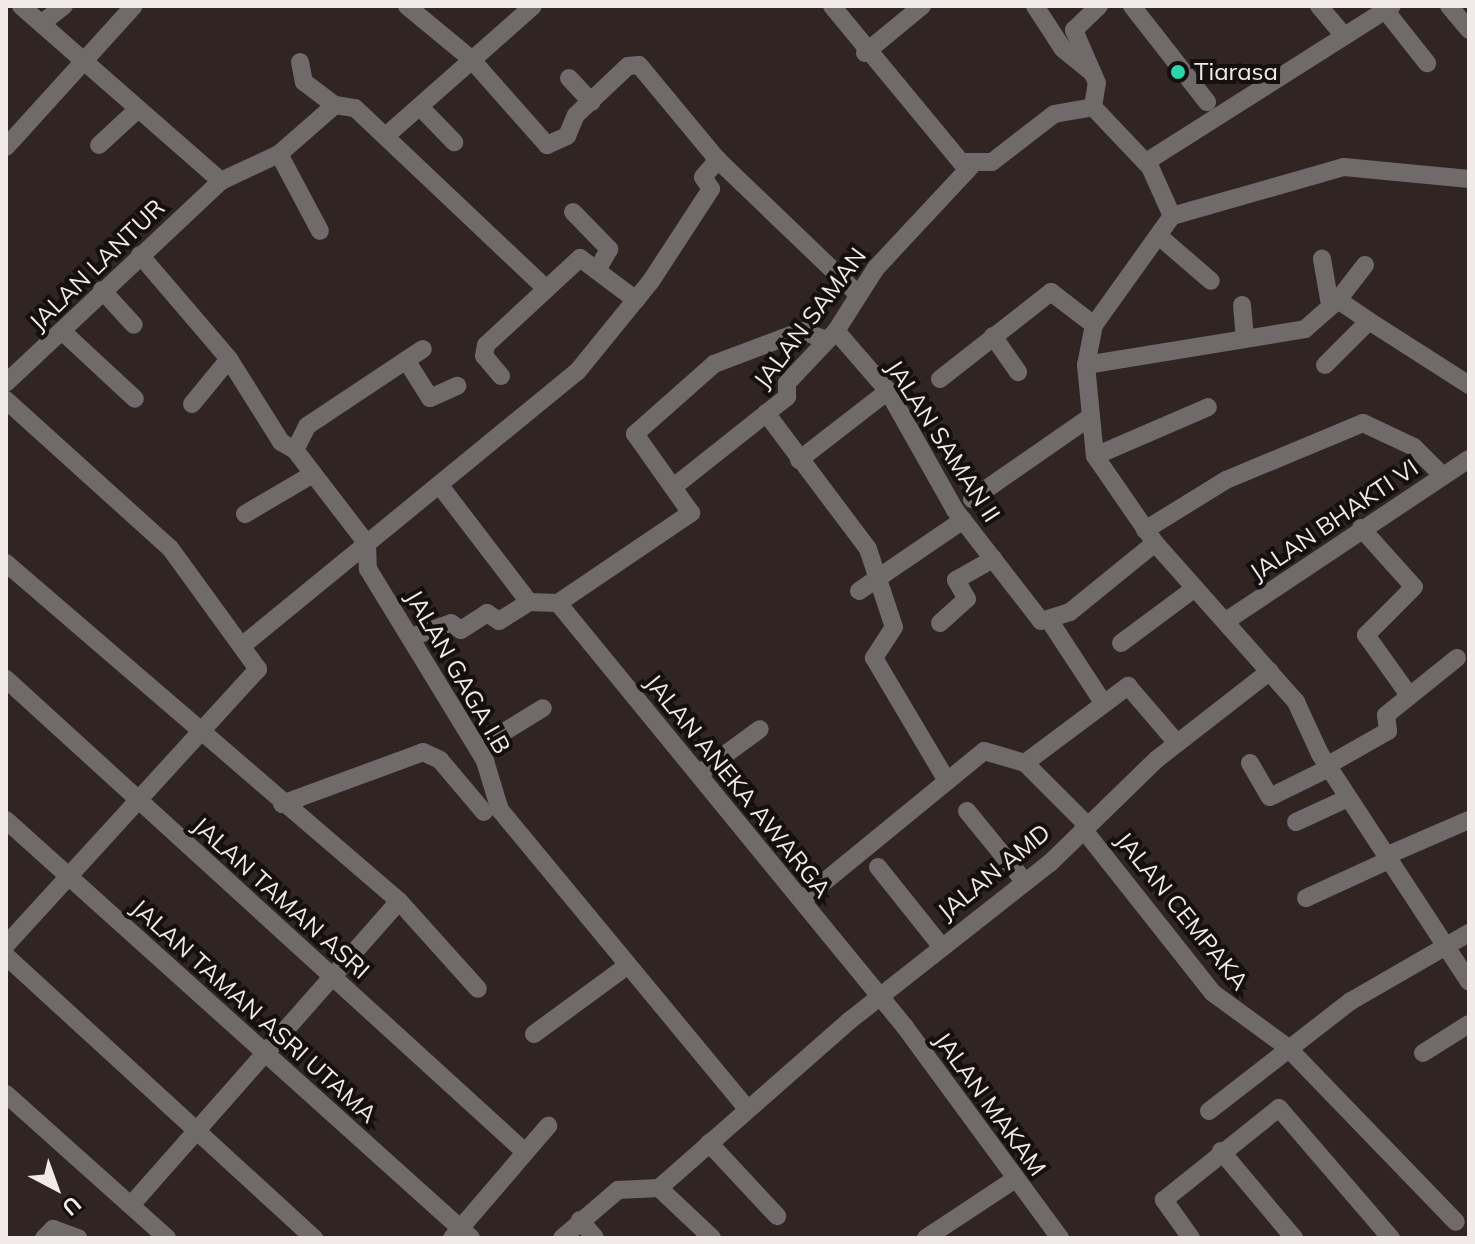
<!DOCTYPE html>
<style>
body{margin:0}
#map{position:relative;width:1475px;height:1244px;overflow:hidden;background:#312524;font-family:Mulish,sans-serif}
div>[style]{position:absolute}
.minor>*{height:18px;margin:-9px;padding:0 9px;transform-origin:9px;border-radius:9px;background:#716a6a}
.dots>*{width:22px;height:22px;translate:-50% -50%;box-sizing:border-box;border:4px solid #150f0f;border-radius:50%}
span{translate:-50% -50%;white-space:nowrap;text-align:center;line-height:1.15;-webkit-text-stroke:8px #150f0f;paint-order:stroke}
.poi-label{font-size:24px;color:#f2e9e9}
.left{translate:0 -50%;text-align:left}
.street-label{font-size:24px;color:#f2e9e9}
.frame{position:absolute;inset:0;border:8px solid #f2e9e9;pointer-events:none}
.north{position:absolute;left:16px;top:1148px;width:80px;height:80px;-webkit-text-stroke:6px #150f0f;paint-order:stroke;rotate:139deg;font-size:22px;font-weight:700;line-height:32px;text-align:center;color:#f2e9e9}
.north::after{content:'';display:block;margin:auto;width:28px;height:36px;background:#f2e9e9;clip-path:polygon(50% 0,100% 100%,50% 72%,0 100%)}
</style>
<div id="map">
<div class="minor">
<div style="left:21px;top:6px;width:266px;rotate:41.2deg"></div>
<div style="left:221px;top:181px;width:64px;rotate:-25deg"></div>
<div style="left:279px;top:154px;width:74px;rotate:-41.2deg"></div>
<div style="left:335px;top:105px;width:20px;rotate:9deg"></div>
<div style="left:355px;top:108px;width:260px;rotate:43.4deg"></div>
<div style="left:407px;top:6px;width:83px;rotate:39.6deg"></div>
<div style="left:471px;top:59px;width:115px;rotate:48.5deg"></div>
<div style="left:547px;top:145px;width:22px;rotate:-24deg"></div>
<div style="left:567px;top:136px;width:23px;rotate:-67deg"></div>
<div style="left:576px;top:115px;width:71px;rotate:-43.3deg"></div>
<div style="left:628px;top:66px;width:11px;rotate:-5deg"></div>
<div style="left:639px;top:65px;width:124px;rotate:50.3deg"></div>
<div style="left:718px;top:160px;width:195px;rotate:43.8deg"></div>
<div style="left:832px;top:6px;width:202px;rotate:50.4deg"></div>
<div style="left:961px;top:162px;width:31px"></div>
<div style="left:992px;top:162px;width:78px;rotate:-37.7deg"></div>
<div style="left:1054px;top:114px;width:40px;rotate:-10deg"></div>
<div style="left:1093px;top:107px;width:83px;rotate:46.5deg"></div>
<div style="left:1150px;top:167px;width:54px;rotate:65.8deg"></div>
<div style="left:1172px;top:216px;width:134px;rotate:125.6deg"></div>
<div style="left:1094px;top:325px;width:41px;rotate:101.3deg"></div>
<div style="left:1086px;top:365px;width:91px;rotate:84.4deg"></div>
<div style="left:1095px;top:456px;width:106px;rotate:55.4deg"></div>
<div style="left:1155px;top:543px;width:213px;rotate:48.4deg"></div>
<div style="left:1296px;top:702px;width:57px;rotate:65.2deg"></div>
<div style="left:1320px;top:754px;width:272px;rotate:56.8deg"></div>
<div style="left:1035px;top:6px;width:51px;rotate:56.9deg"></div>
<div style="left:1063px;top:49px;width:38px;rotate:39deg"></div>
<div style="left:1132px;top:6px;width:122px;rotate:52deg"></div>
<div style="left:1319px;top:6px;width:38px;rotate:50deg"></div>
<div style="left:1449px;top:6px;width:31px;rotate:50deg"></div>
<div style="left:1385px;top:10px;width:68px;rotate:51.6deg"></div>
<div style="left:42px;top:23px;width:28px;rotate:-38deg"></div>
<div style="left:865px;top:53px;width:74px;rotate:-39.5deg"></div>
<div style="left:300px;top:62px;width:20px;rotate:79deg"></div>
<div style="left:304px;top:82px;width:39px;rotate:37deg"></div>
<div style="left:569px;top:78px;width:33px;rotate:47deg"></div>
<div style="left:1093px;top:107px;width:24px;rotate:-81deg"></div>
<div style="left:1097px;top:83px;width:58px;rotate:-113.5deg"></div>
<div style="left:1074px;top:30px;width:35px;rotate:-44deg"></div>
<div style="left:423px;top:110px;width:45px;rotate:45.9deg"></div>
<div style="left:388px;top:134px;width:193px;rotate:-41.4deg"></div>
<div style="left:99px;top:145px;width:53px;rotate:-42.7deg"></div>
<div style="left:6px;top:147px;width:190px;rotate:-47.8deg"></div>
<div style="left:279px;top:154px;width:87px;rotate:62deg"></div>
<div style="left:1146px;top:162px;width:291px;rotate:-32.4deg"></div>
<div style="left:573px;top:212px;width:52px;rotate:45.8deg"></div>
<div style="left:609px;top:249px;width:21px;rotate:119deg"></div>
<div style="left:1172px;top:216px;width:179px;rotate:-15.9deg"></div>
<div style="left:1344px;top:167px;width:126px;rotate:5.5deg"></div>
<div style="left:1160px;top:237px;width:67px;rotate:40.8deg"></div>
<div style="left:140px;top:255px;width:137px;rotate:49.4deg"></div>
<div style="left:229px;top:359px;width:98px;rotate:57.9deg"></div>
<div style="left:281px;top:442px;width:16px;rotate:30deg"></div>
<div style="left:295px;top:450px;width:118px;rotate:52.5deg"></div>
<div style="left:367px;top:544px;width:25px;rotate:88deg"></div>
<div style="left:368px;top:569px;width:225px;rotate:58.6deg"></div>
<div style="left:485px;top:761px;width:51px;rotate:73deg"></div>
<div style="left:500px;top:810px;width:388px;rotate:50.4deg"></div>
<div style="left:1365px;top:265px;width:44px;rotate:127.6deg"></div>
<div style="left:1338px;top:300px;width:37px;rotate:34deg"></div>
<div style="left:102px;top:290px;width:47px;rotate:47.6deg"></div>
<div style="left:1242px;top:305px;width:32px;rotate:85deg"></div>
<div style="left:836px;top:331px;width:79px;rotate:49.1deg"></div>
<div style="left:888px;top:391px;width:137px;rotate:60.6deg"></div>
<div style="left:955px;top:510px;width:140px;rotate:52.2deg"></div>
<div style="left:1041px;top:621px;width:30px;rotate:-17deg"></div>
<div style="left:1070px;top:612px;width:109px;rotate:-39.1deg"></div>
<div style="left:63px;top:332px;width:98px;rotate:42.9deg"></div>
<div style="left:993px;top:336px;width:44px;rotate:55.2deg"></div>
<div style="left:406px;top:360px;width:45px;rotate:57.7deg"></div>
<div style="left:430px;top:398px;width:30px;rotate:-24deg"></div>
<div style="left:1086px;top:365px;width:222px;rotate:-9.3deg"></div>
<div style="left:1305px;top:329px;width:44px;rotate:-41.3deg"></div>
<div style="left:1338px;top:300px;width:9px;rotate:-174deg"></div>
<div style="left:1329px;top:299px;width:41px;rotate:-99.9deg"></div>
<div style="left:1325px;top:365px;width:62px;rotate:-45deg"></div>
<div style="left:1369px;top:321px;width:119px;rotate:32.6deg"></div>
<div style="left:501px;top:376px;width:26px;rotate:-130deg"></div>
<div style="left:484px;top:356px;width:11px;rotate:-80deg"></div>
<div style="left:486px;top:345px;width:128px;rotate:-42.8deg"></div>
<div style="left:580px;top:258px;width:70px;rotate:36.9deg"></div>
<div style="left:940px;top:379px;width:141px;rotate:-38.1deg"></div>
<div style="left:1051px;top:292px;width:54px;rotate:37.5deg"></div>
<div style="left:6px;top:383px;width:295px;rotate:-43.2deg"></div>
<div style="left:6px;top:400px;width:221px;rotate:42.1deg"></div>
<div style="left:170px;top:548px;width:150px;rotate:54deg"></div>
<div style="left:258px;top:669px;width:374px;rotate:132.4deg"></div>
<div style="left:192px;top:404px;width:58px;rotate:-50.6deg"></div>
<div style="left:766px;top:413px;width:170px;rotate:53.1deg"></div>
<div style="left:868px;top:549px;width:82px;rotate:71.6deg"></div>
<div style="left:894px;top:627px;width:37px;rotate:123deg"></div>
<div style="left:874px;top:658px;width:143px;rotate:59.3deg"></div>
<div style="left:295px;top:450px;width:27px;rotate:-63deg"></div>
<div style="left:307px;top:426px;width:139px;rotate:-33.6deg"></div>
<div style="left:1095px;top:456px;width:123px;rotate:-23.4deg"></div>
<div style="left:799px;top:460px;width:113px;rotate:-37.8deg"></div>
<div style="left:676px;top:485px;width:142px;rotate:-38.4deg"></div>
<div style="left:787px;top:397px;width:14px;rotate:-90deg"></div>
<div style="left:787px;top:383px;width:71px;rotate:-46.7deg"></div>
<div style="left:836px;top:331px;width:75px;rotate:-57.6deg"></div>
<div style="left:876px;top:268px;width:139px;rotate:-47deg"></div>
<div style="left:441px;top:487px;width:145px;rotate:52.6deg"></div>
<div style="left:529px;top:602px;width:29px;rotate:2deg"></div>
<div style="left:558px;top:603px;width:161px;rotate:-34.1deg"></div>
<div style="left:691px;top:513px;width:97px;rotate:-125.3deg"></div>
<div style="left:635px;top:434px;width:106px;rotate:-41.5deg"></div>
<div style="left:714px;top:364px;width:94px;rotate:-20.6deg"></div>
<div style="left:802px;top:331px;width:23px;rotate:20deg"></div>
<div style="left:972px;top:499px;width:144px;rotate:-34.8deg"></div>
<div style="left:245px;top:514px;width:79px;rotate:-30.5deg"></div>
<div style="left:1361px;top:528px;width:79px;rotate:48.1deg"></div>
<div style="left:1414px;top:587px;width:68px;rotate:135deg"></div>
<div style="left:1366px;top:635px;width:74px;rotate:54.4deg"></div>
<div style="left:1145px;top:530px;width:95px;rotate:-31.7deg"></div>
<div style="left:1226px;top:480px;width:148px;rotate:-22.6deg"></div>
<div style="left:1363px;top:423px;width:56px;rotate:25.2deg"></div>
<div style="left:1414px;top:447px;width:41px;rotate:45deg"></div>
<div style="left:6px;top:563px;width:518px;rotate:40.7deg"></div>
<div style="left:399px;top:901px;width:118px;rotate:48.1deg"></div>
<div style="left:859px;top:591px;width:126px;rotate:-34.3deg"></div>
<div style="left:558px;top:603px;width:548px;rotate:50.7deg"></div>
<div style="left:905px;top:1027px;width:262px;rotate:53.7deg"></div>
<div style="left:1226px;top:621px;width:292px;rotate:-33.7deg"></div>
<div style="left:940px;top:623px;width:36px;rotate:-42deg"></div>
<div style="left:967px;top:599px;width:22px;rotate:-120deg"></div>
<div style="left:956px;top:580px;width:43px;rotate:-29.6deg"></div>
<div style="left:1051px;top:623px;width:93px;rotate:56.8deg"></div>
<div style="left:414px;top:636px;width:39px;rotate:-19deg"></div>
<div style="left:451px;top:623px;width:12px;rotate:35deg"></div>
<div style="left:461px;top:630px;width:31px;rotate:-33deg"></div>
<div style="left:487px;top:613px;width:14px;rotate:34deg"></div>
<div style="left:499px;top:621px;width:36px;rotate:-32deg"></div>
<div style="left:1121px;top:643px;width:92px;rotate:-36.6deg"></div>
<div style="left:243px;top:645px;width:431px;rotate:-39.3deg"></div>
<div style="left:577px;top:372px;width:117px;rotate:-50.9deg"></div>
<div style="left:651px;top:281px;width:110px;rotate:-56.9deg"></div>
<div style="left:711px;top:189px;width:14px;rotate:-124deg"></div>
<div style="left:703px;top:177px;width:23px;rotate:-49deg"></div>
<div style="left:6px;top:679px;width:702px;rotate:42.35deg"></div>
<div style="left:478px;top:748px;width:76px;rotate:-31.6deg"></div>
<div style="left:1025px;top:763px;width:129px;rotate:-36.8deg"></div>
<div style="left:1128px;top:686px;width:75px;rotate:49.3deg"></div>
<div style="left:1025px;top:763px;width:88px;rotate:45deg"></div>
<div style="left:1250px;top:763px;width:39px;rotate:60deg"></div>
<div style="left:1270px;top:797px;width:66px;rotate:-26.2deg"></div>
<div style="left:1328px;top:765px;width:69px;rotate:-29.5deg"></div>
<div style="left:1388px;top:731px;width:16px;rotate:-97deg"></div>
<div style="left:1386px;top:715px;width:91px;rotate:-38.8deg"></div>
<div style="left:700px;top:773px;width:74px;rotate:-36.3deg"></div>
<div style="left:282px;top:804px;width:150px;rotate:-20.2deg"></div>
<div style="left:423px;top:752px;width:19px;rotate:25deg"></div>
<div style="left:440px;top:760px;width:68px;rotate:49.8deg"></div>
<div style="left:967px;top:811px;width:92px;rotate:50.8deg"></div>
<div style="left:6px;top:820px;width:625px;rotate:41.95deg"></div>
<div style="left:1296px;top:822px;width:57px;rotate:-24.8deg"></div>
<div style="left:1083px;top:829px;width:209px;rotate:51.6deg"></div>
<div style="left:1213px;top:993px;width:92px;rotate:36.1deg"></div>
<div style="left:1287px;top:1047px;width:243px;rotate:46deg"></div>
<div style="left:1388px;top:855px;width:88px;rotate:-23.4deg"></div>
<div style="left:878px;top:867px;width:101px;rotate:51.4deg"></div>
<div style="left:1306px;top:898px;width:94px;rotate:-24.6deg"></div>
<div style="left:802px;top:900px;width:235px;rotate:-39.3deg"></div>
<div style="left:984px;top:751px;width:43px;rotate:16.3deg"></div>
<div style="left:6px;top:956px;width:418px;rotate:42.5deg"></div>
<div style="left:534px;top:1034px;width:115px;rotate:-36.2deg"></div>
<div style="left:1423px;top:1053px;width:54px;rotate:-32.2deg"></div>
<div style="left:6px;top:1094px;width:216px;rotate:41.8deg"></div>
<div style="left:1209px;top:1111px;width:180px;rotate:-37.8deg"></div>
<div style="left:1351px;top:1001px;width:136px;rotate:-30deg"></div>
<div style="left:709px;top:1143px;width:100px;rotate:47deg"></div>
<div style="left:1221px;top:1151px;width:114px;rotate:50deg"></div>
<div style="left:659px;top:1188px;width:73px;rotate:43.3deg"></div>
<div style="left:132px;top:1204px;width:404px;rotate:-48.6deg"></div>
<div style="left:580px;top:1220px;width:23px;rotate:50deg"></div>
<div style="left:44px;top:1238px;width:13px;rotate:-45deg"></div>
<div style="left:53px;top:1229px;width:27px;rotate:20deg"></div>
<div style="left:452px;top:1238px;width:148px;rotate:-49.4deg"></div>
<div style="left:562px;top:1238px;width:74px;rotate:-40.6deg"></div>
<div style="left:618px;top:1190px;width:41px;rotate:-2.8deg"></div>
<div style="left:659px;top:1188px;width:253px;rotate:-41.3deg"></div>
<div style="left:849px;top:1021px;width:256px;rotate:-38.2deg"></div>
<div style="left:1050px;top:863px;width:149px;rotate:-44.2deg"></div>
<div style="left:1157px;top:759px;width:143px;rotate:-37.9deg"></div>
<div style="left:926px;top:1238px;width:107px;rotate:-33.5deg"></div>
<div style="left:1191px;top:1238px;width:47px;rotate:-125.4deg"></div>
<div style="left:1164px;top:1200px;width:147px;rotate:-38.7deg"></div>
<div style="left:1279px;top:1108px;width:172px;rotate:49.3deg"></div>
</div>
<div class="dots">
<div style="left:1178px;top:72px;background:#2dd5ab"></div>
</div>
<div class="poi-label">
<span class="left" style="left:1194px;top:72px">Tiarasa</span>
</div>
<div class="street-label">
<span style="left:97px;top:265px;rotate:-44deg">JALAN LANTUR</span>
<span style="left:810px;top:318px;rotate:-53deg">JALAN SAMAN</span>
<span style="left:943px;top:441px;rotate:57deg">JALAN SAMAN II</span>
<span style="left:1334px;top:520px;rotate:-34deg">JALAN BHAKTI VI</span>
<span style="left:458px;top:672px;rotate:60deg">JALAN GAGA I.B</span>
<span style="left:738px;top:786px;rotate:51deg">JALAN ANEKA AWARGA</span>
<span style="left:994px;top:872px;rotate:-39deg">JALAN AMD</span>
<span style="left:281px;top:898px;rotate:42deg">JALAN TAMAN ASRI</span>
<span style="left:1182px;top:911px;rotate:51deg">JALAN CEMPAKA</span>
<span style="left:254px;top:1011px;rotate:42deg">JALAN TAMAN ASRI UTAMA</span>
<span style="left:990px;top:1104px;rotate:54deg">JALAN MAKAM</span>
</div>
<div class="frame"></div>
<div class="north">U</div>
</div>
